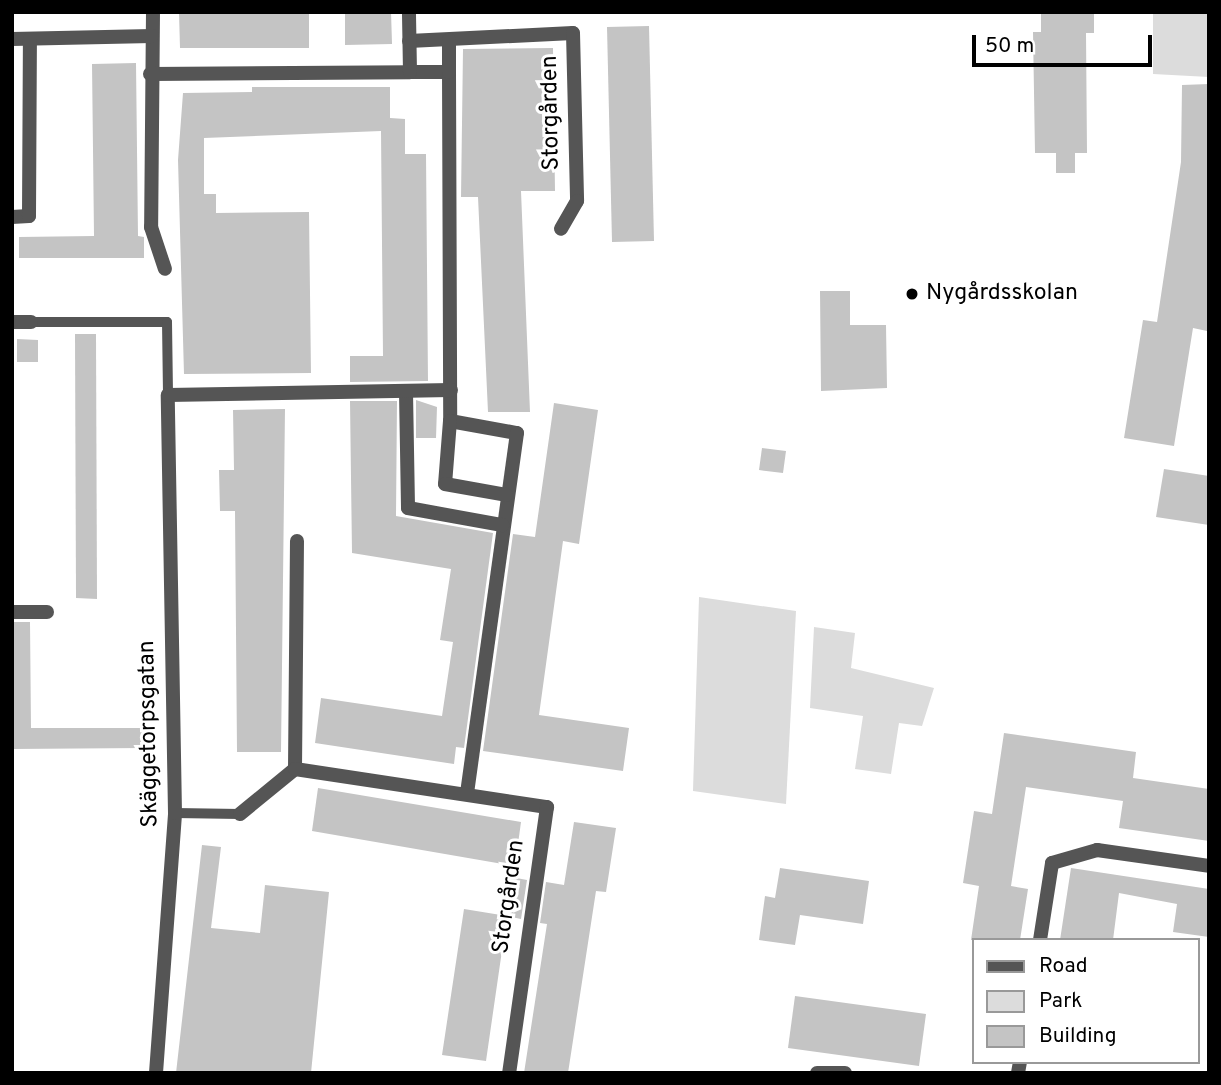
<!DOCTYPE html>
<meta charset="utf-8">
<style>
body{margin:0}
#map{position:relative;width:1221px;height:1085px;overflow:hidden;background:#fff;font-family:Overpass,sans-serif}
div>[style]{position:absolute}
.green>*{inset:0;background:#dcdcdc}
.building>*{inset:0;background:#c4c4c4}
.lane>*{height:10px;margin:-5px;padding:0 5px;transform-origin:5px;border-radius:5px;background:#555}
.street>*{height:14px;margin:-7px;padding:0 7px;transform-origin:7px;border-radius:7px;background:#555}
.dots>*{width:19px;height:19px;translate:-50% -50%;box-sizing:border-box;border:4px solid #fff;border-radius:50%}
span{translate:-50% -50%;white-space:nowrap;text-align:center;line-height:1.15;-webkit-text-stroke:6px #fff;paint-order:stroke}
.street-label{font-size:23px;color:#000}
.poi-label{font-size:23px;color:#000}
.left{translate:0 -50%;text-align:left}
.frame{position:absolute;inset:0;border:14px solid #000;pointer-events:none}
.legend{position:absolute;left:972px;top:938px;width:228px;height:126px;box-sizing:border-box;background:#fff;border:2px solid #999;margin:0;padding:9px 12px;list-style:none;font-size:21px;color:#000}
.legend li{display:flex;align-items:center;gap:14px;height:35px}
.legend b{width:35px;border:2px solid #999}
.scale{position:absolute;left:972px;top:35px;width:180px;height:32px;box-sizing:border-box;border:4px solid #000;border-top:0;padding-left:9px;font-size:21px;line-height:24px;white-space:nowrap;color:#000;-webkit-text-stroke:5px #fff;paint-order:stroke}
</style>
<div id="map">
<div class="green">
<div style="clip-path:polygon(1153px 12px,1209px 12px,1209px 77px,1153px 74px)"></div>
<div style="clip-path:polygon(699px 597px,796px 611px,786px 804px,693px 791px)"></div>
<div style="clip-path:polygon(814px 627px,855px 633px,851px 668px,934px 688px,922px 726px,899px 723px,891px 774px,855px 769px,863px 716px,810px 708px)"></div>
</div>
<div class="building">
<div style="clip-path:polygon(179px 12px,309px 12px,309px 48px,180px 48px)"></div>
<div style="clip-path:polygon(345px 12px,391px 12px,392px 44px,345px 45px)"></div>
<div style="clip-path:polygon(1041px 12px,1094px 12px,1094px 33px,1086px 33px,1087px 153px,1075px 153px,1075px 173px,1056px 173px,1056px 153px,1035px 153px,1033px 32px,1041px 32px)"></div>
<div style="clip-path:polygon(649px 26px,654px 241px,612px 242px,607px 27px)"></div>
<div style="clip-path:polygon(553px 48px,555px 191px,521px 191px,530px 412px,488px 412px,478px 197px,461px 197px,463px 49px)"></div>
<div style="clip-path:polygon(136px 63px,138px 236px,144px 237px,144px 258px,19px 258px,19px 237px,94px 236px,92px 64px)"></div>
<div style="clip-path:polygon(1209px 84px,1207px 331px,1193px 328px,1174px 446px,1124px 438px,1143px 320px,1157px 322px,1181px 162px,1182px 85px)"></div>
<div style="clip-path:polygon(252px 87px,390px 87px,390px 118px,405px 119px,405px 154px,426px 154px,428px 381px,350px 382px,350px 356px,383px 356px,381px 131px,204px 138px,204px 194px,216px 194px,216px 213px,309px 212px,311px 373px,184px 374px,178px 160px,183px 93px,252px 92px)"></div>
<div style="clip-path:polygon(820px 291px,850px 291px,850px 325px,886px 325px,887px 388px,821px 391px)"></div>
<div style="clip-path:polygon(75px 334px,96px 334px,97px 599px,76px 598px)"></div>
<div style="clip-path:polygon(17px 339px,38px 340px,38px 362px,17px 362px)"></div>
<div style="clip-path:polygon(416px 400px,437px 407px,436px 438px,416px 438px)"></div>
<div style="clip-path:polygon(350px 401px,397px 401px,396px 516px,493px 533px,464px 748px,456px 747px,454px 764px,315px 743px,321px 698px,442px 716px,453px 642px,440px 640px,451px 569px,352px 553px)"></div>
<div style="clip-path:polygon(554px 403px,598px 410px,579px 544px,563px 541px,539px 715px,629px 728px,623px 771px,483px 751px,513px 534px,535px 537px)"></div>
<div style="clip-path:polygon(285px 409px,281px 752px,237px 752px,235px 511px,220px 511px,219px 470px,234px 470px,233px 410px)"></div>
<div style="clip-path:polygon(762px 448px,786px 451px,783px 473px,759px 470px)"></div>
<div style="clip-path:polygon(1164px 469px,1209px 476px,1209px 525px,1156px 517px)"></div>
<div style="clip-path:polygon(12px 622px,30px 622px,31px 728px,144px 728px,144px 748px,12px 749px)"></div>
<div style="clip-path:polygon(1004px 733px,1136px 752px,1133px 778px,1209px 789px,1209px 841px,1119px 828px,1123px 801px,1026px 787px,1011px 886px,1028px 889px,1020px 940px,971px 940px,979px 886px,963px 883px,974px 811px,992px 814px)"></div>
<div style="clip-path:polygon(318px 788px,521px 822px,515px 866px,312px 831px)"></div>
<div style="clip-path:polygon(574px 822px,616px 828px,606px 892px,596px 891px,568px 1073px,524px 1073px,547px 924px,540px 923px,546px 882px,564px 885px)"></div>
<div style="clip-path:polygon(202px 845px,221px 847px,211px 928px,260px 933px,265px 885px,329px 892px,311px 1073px,176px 1073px)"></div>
<div style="clip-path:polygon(780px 868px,869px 881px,863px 924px,800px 915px,795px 945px,759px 940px,765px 896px,775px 898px)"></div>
<div style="clip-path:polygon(1071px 868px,1209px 889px,1209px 937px,1173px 932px,1177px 904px,1119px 893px,1113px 940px,1060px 940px)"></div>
<div style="clip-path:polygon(511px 877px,527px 880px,521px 919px,507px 916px,486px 1061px,442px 1055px,464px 909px,507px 916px)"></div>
<div style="clip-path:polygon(795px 996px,926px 1014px,919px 1066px,788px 1048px)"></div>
</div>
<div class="lane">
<div style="left:31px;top:322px;width:136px"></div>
<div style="left:167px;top:322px;width:73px;rotate:89.2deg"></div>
<div style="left:175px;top:813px;width:65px;rotate:0.9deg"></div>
</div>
<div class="street">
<div style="left:153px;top:12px;width:215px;rotate:90.5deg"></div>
<div style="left:151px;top:227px;width:44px;rotate:71.6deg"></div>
<div style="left:12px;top:39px;width:140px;rotate:-1.2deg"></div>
<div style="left:409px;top:41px;width:164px;rotate:-2.8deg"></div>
<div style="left:573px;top:33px;width:168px;rotate:88.6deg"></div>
<div style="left:577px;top:201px;width:32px;rotate:120deg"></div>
<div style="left:410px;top:72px;width:39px"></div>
<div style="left:449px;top:72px;width:349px;rotate:89.8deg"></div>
<div style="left:450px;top:421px;width:68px;rotate:10.2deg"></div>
<div style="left:517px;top:433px;width:363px;rotate:97.9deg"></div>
<div style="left:449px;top:72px;width:32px;rotate:-90deg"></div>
<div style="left:150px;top:74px;width:260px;rotate:-0.4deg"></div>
<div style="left:410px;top:72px;width:60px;rotate:-91deg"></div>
<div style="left:12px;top:217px;width:17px;rotate:-3deg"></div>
<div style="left:29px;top:216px;width:177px;rotate:-89.7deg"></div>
<div style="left:12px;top:322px;width:19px"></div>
<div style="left:406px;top:392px;width:116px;rotate:89deg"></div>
<div style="left:408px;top:508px;width:96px;rotate:10.3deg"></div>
<div style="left:450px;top:421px;width:63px;rotate:94.5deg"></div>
<div style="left:445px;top:484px;width:62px;rotate:10.2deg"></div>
<div style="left:12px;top:612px;width:35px"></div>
<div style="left:295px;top:769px;width:228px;rotate:-89.5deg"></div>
<div style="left:240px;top:814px;width:71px;rotate:-39.3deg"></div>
<div style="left:295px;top:769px;width:255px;rotate:8.6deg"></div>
<div style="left:547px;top:807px;width:269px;rotate:98.1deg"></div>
<div style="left:1040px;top:940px;width:78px;rotate:-81.1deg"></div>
<div style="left:1052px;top:863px;width:47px;rotate:-16.1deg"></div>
<div style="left:1097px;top:850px;width:113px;rotate:8.1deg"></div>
<div style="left:156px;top:1073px;width:261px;rotate:-85.8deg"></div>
<div style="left:175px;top:813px;width:418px;rotate:-91deg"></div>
<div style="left:168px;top:395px;width:283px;rotate:-1deg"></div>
<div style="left:817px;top:1073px;width:28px"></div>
<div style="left:1018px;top:1073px;width:11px;rotate:-80deg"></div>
</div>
<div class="dots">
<div style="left:912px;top:294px;background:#000"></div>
</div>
<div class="street-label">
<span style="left:552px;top:113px;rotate:-91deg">Storgården</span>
<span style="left:150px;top:734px;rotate:-91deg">Skäggetorpsgatan</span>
<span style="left:510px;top:897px;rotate:-82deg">Storgården</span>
</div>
<div class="poi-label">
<span class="left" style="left:926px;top:294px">Nygårdsskolan</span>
</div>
<div class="frame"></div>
<ul class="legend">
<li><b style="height:9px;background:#555"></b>Road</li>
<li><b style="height:19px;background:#dcdcdc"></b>Park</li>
<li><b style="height:19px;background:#c4c4c4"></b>Building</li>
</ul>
<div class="scale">50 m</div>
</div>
